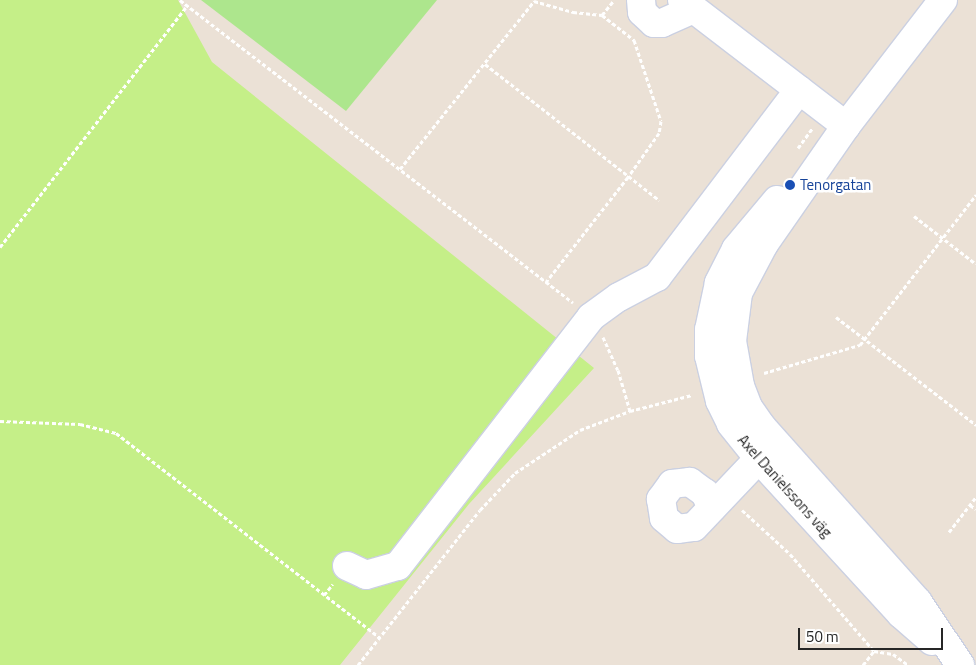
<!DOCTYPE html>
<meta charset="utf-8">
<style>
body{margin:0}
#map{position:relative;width:976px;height:665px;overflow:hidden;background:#ebe1d6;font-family:"Titillium Web",sans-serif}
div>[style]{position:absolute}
.green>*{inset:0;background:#ade68d}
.pitch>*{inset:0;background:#c5ef88}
.path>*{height:3px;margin-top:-1.5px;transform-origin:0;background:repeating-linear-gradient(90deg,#fff 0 4px,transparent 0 6.5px)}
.roads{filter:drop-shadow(1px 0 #cbd0e1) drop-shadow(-1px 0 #cbd0e1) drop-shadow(0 1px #cbd0e1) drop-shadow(0 -1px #cbd0e1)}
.minor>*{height:28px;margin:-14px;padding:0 14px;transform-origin:14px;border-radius:14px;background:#fff}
.dots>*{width:14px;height:14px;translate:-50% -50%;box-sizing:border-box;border:2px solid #fff;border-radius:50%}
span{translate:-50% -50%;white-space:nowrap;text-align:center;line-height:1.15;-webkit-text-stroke:5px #fff;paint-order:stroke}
.transit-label{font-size:15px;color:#164399}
.left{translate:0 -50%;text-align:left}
.street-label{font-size:15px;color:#262626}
.scale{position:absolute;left:798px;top:628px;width:145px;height:22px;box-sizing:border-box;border:2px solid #262626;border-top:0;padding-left:6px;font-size:15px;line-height:18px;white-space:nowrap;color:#262626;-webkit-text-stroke:4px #fff;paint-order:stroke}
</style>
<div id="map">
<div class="green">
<div style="clip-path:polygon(201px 0,437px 0,346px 111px)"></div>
</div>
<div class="pitch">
<div style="clip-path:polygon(0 0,178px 0,212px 62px,594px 368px,469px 504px,340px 665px,0 665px)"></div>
</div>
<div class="path">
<div style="left:180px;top:0;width:496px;rotate:37.6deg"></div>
<div style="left:602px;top:15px;width:19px;rotate:-51deg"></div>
<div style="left:485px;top:64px;width:221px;rotate:38deg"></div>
<div style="left:798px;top:148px;width:24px;rotate:-54deg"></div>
<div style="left:400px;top:169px;width:215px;rotate:-51.4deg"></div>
<div style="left:534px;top:1px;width:41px;rotate:15.8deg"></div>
<div style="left:573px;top:12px;width:29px;rotate:6deg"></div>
<div style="left:602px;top:15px;width:41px;rotate:38deg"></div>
<div style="left:634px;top:40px;width:85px;rotate:71.6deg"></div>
<div style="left:661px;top:121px;width:12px;rotate:99deg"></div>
<div style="left:659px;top:133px;width:54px;rotate:125.2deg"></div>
<div style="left:628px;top:177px;width:133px;rotate:128deg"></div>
<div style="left:914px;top:216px;width:78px;rotate:37.7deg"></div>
<div style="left:0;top:247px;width:304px;rotate:-52.2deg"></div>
<div style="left:836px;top:317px;width:177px;rotate:37.6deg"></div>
<div style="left:603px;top:337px;width:36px;rotate:66deg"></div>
<div style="left:618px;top:370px;width:43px;rotate:73.7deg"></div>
<div style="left:764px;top:373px;width:100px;rotate:-16.3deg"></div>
<div style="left:860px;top:345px;width:190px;rotate:-52.3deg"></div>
<div style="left:0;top:421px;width:80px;rotate:2.1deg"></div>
<div style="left:80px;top:424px;width:37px;rotate:14deg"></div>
<div style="left:116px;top:433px;width:334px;rotate:37.8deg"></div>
<div style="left:970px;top:505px;width:7px;rotate:34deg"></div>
<div style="left:742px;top:510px;width:65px;rotate:42.5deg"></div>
<div style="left:790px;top:554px;width:128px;rotate:49.1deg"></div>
<div style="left:874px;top:651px;width:19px;rotate:9deg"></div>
<div style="left:893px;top:654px;width:19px;rotate:36deg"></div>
<div style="left:949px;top:532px;width:44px;rotate:-52.4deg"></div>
<div style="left:324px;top:595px;width:14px;rotate:-51deg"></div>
<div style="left:358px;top:665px;width:197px;rotate:-51.8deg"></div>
<div style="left:480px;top:510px;width:51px;rotate:-46.6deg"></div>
<div style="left:515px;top:473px;width:78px;rotate:-33.5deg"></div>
<div style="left:580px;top:430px;width:53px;rotate:-20.8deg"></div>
<div style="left:630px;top:411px;width:64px;rotate:-14.5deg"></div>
<div style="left:863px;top:665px;width:18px;rotate:-52deg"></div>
</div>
<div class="roads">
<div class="minor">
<div style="left:641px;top:0;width:12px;rotate:85deg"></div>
<div style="left:642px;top:12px;width:16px;rotate:43deg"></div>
<div style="left:654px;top:23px;width:8px"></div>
<div style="left:662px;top:23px;width:34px;rotate:-24deg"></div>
<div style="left:682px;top:0;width:207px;rotate:37.5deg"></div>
<div style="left:943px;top:0;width:159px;rotate:127.6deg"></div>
<div style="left:846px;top:126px;width:144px;rotate:124.8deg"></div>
<div style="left:764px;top:244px;width:55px;rotate:118deg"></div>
<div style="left:738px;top:293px;width:48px;rotate:97.1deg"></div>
<div style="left:732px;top:341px;width:46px;rotate:79.9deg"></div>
<div style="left:740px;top:386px;width:22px;rotate:69deg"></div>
<div style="left:748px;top:407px;width:24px;rotate:55deg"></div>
<div style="left:762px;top:427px;width:234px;rotate:48.3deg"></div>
<div style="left:918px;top:602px;width:76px;rotate:56.3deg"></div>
<div style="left:777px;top:200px;width:64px;rotate:129.9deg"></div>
<div style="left:736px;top:249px;width:38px;rotate:117deg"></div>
<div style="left:719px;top:283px;width:48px;rotate:102deg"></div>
<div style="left:709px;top:330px;width:26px;rotate:90deg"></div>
<div style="left:709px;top:356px;width:46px;rotate:76.3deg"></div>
<div style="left:720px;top:401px;width:25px;rotate:64deg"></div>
<div style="left:731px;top:424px;width:45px;rotate:51.3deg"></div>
<div style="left:759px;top:459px;width:210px;rotate:47.5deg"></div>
<div style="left:901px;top:614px;width:41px;rotate:41.1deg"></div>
<div style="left:712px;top:508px;width:17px;rotate:-115deg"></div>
<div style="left:705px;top:493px;width:19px;rotate:-144deg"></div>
<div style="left:690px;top:482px;width:18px;rotate:174deg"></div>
<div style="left:672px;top:484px;width:19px;rotate:126deg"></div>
<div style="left:661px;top:499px;width:19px;rotate:81deg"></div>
<div style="left:664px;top:518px;width:17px;rotate:40deg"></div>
<div style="left:677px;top:529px;width:17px;rotate:-7deg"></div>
<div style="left:694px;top:527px;width:112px;rotate:-46.5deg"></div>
<div style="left:347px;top:566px;width:21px;rotate:25deg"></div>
<div style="left:366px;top:575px;width:33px;rotate:-16deg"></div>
<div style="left:398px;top:566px;width:315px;rotate:-52.2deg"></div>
<div style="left:591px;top:317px;width:34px;rotate:-36deg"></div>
<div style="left:619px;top:297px;width:43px;rotate:-27.8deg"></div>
<div style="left:657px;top:277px;width:235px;rotate:-52.8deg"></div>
</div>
</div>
<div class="dots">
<div style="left:790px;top:185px;background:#1a4fb4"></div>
</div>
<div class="transit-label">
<span class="left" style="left:800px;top:185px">Tenorgatan</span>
</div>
<div class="street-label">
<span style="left:785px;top:486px;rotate:48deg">Axel Danielssons väg</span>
</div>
<div class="scale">50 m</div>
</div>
